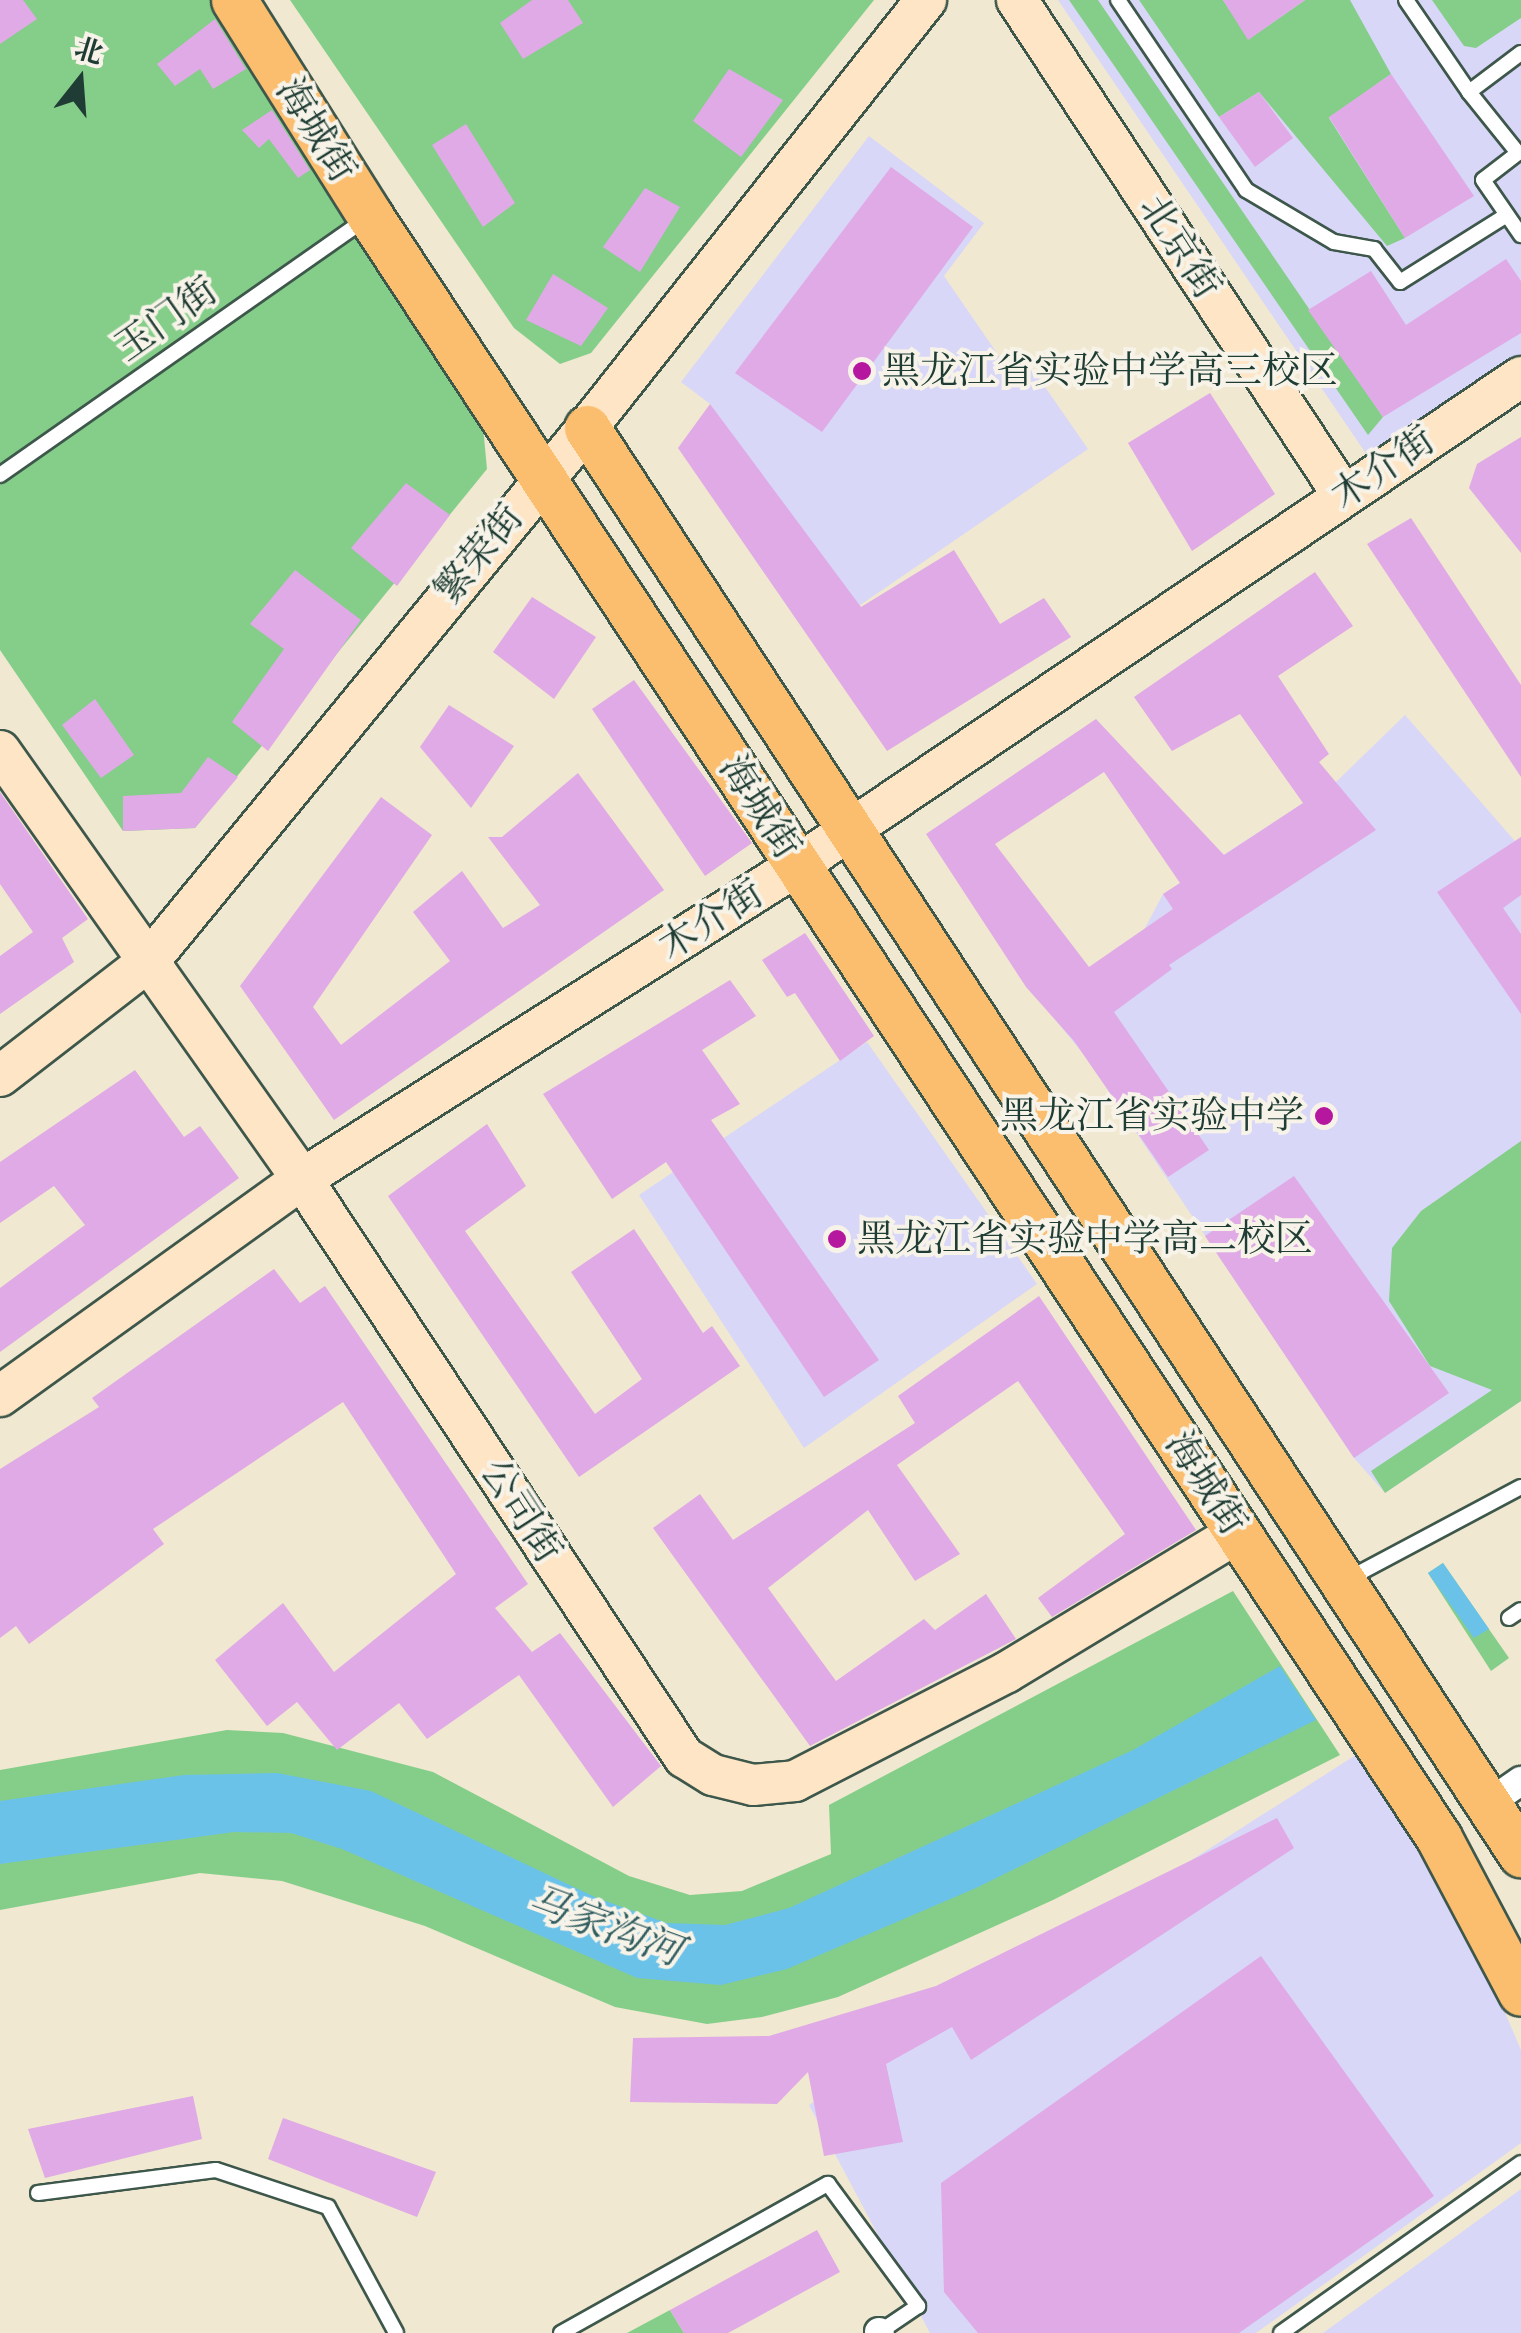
<!DOCTYPE html>
<meta charset="utf-8">
<style>
body{margin:0}
#map{position:relative;width:1521px;height:2333px;overflow:hidden;background:#f0e8d0;font-family:"IM FELL Great Primer","Noto Serif SC",serif}
div>[style]{position:absolute}
.built>*{inset:0;background:#d9d7f8}
.green>*{inset:0;background:#85ce8a}
.water>*{inset:0;background:#6bc2e8}
.building>*{inset:0;background:#dfaae5}
.roads{filter:drop-shadow(2px 0 #3e574b) drop-shadow(-2px 0 #3e574b) drop-shadow(0 2px #3e574b) drop-shadow(0 -2px #3e574b)}
.lane>*{height:14px;margin:-7px;padding:0 7px;transform-origin:7px;border-radius:7px;background:#fff}
.street>*{height:28px;margin:-14px;padding:0 14px;transform-origin:14px;border-radius:14px;background:#fff}
.secondary>*{height:40px;margin:-20px;padding:0 20px;transform-origin:20px;border-radius:20px;background:#fde5c5}
.primary>*{height:45px;margin:-22.5px;padding:0 22.5px;transform-origin:22.5px;border-radius:22.5px;background:#fbbd6e}
.dots>*{width:28px;height:28px;translate:-50% -50%;box-sizing:border-box;border:5px solid #f7f3e8;border-radius:50%}
span{translate:-50% -50%;white-space:nowrap;text-align:center;line-height:1.15;-webkit-text-stroke:8px #f7f3e8;paint-order:stroke}
.street-label{font-size:38px;color:#1f3d34}
.poi-label{font-size:38px;color:#1f3d34}
.left{translate:0 -50%;text-align:left}
.right{translate:-100% -50%;text-align:right}
.water-label{font-size:40px;color:#325e61;font-style:italic}
.north{position:absolute;left:30px;top:30px;width:100px;height:100px;-webkit-text-stroke:8px #f7f3e8;paint-order:stroke;rotate:17deg;font-size:28px;font-weight:700;line-height:40px;text-align:center;color:#1f3d34}
.north::after{content:'';display:block;margin:auto;width:35px;height:45px;background:#1f3d34;clip-path:polygon(50% 0,100% 100%,50% 72%,0 100%)}
</style>
<div id="map">
<div class="built">
<div style="clip-path:polygon(1058px 0,1521px 0,1521px 356px,1369px 458px)"></div>
<div style="clip-path:polygon(869px 136px,984px 223px,944px 276px,1001px 359px,1018px 348px,1088px 449px,853px 610px,710px 404px,681px 382px)"></div>
<div style="clip-path:polygon(1405px 715px,1521px 848px,1521px 1401px,1385px 1493px,1354px 1458px,1085px 1056px,1040px 1001px,1144px 930px,1163px 894px,1336px 782px)"></div>
<div style="clip-path:polygon(867px 1042px,1037px 1284px,804px 1448px,639px 1195px)"></div>
<div style="clip-path:polygon(1362px 1751px,1482px 1959px,1521px 2050px,1521px 2143px,1256px 2333px,930px 2333px,809px 2105px)"></div>
<div style="clip-path:polygon(1521px 2188px,1521px 2333px,1323px 2333px,1521px 2189px)"></div>
</div>
<div class="green">
<div style="clip-path:polygon(0 0,215px 0,481px 406px,487px 469px,195px 828px,123px 831px,0 650px)"></div>
<div style="clip-path:polygon(290px 0,874px 0,591px 353px,560px 364px,514px 328px)"></div>
<div style="clip-path:polygon(1069px 0,1098px 0,1383px 417px,1368px 435px)"></div>
<div style="clip-path:polygon(1139px 0,1223px 0,1249px 39px,1305px 0,1350px 0,1391px 74px,1329px 118px,1405px 238px,1387px 246px,1259px 92px,1219px 117px)"></div>
<div style="clip-path:polygon(1432px 0,1521px 0,1521px 18px,1476px 48px,1464px 46px)"></div>
<div style="clip-path:polygon(1521px 1141px,1521px 1401px,1385px 1493px,1371px 1471px,1492px 1390px,1430px 1366px,1389px 1301px,1392px 1248px,1421px 1211px)"></div>
<div style="clip-path:polygon(1443px 1563px,1509px 1658px,1491px 1671px,1428px 1573px)"></div>
<div style="clip-path:polygon(1233px 1591px,1340px 1755px,1053px 1900px,838px 1997px,762px 2017px,707px 2024px,615px 2007px,425px 1926px,282px 1881px,200px 1873px,0 1910px,0 1770px,227px 1730px,283px 1733px,433px 1772px,629px 1876px,690px 1895px,742px 1891px,831px 1854px,829px 1805px)"></div>
<div style="clip-path:polygon(670px 2310px,684px 2333px,627px 2333px)"></div>
</div>
<div class="water">
<div style="clip-path:polygon(1443px 1563px,1489px 1629px,1474px 1638px,1428px 1573px)"></div>
<div style="clip-path:polygon(1280px 1666px,1316px 1720px,976px 1888px,787px 1969px,721px 1985px,637px 1978px,342px 1849px,291px 1833px,234px 1832px,0 1864px,0 1801px,184px 1775px,277px 1773px,371px 1791px,597px 1898px,667px 1923px,725px 1925px,789px 1908px,1133px 1750px)"></div>
</div>
<div class="building">
<div style="clip-path:polygon(0 0,23px 0,37px 19px,0 44px)"></div>
<div style="clip-path:polygon(532px 0,568px 0,583px 23px,523px 59px,500px 23px)"></div>
<div style="clip-path:polygon(1223px 0,1305px 0,1248px 40px)"></div>
<div style="clip-path:polygon(215px 19px,246px 69px,213px 89px,200px 69px,175px 86px,157px 64px)"></div>
<div style="clip-path:polygon(729px 69px,783px 100px,741px 157px,693px 121px)"></div>
<div style="clip-path:polygon(1391px 74px,1474px 196px,1405px 238px,1329px 117px)"></div>
<div style="clip-path:polygon(1259px 92px,1293px 138px,1255px 167px,1219px 117px)"></div>
<div style="clip-path:polygon(272px 110px,310px 170px,298px 178px,269px 139px,259px 148px,242px 130px)"></div>
<div style="clip-path:polygon(466px 124px,515px 203px,483px 227px,432px 145px)"></div>
<div style="clip-path:polygon(891px 167px,973px 227px,822px 432px,735px 373px)"></div>
<div style="clip-path:polygon(645px 188px,680px 207px,640px 272px,603px 247px)"></div>
<div style="clip-path:polygon(1506px 259px,1521px 281px,1521px 333px,1383px 417px,1308px 310px,1371px 271px,1406px 325px)"></div>
<div style="clip-path:polygon(553px 274px,608px 308px,581px 346px,526px 320px)"></div>
<div style="clip-path:polygon(1210px 393px,1275px 494px,1192px 551px,1128px 443px)"></div>
<div style="clip-path:polygon(710px 404px,861px 607px,954px 550px,1000px 624px,1044px 598px,1071px 637px,887px 751px,678px 448px)"></div>
<div style="clip-path:polygon(1521px 437px,1521px 553px,1469px 488px,1477px 464px)"></div>
<div style="clip-path:polygon(406px 483px,450px 515px,397px 586px,351px 548px)"></div>
<div style="clip-path:polygon(1411px 518px,1521px 685px,1521px 777px,1367px 544px)"></div>
<div style="clip-path:polygon(295px 570px,361px 620px,268px 751px,232px 722px,284px 649px,250px 624px)"></div>
<div style="clip-path:polygon(evenodd,1315px 572px,1353px 626px,1278px 676px,1329px 754px,1319px 762px,1376px 830px,1169px 965px,1172px 969px,1114px 1012px,1209px 1150px,1168px 1177px,1074px 1041px,1026px 987px,926px 834px,1096px 719px,1224px 855px,1303px 803px,1240px 714px,1172px 751px,1134px 697px,1315px 572px,1104px 772px,1180px 883px,1163px 894px,1173px 909px,1089px 967px,995px 844px,1104px 772px)"></div>
<div style="clip-path:polygon(532px 597px,596px 637px,554px 699px,493px 652px)"></div>
<div style="clip-path:polygon(634px 680px,752px 843px,705px 876px,592px 709px)"></div>
<div style="clip-path:polygon(95px 699px,134px 755px,101px 778px,62px 725px)"></div>
<div style="clip-path:polygon(449px 705px,514px 746px,471px 808px,420px 747px)"></div>
<div style="clip-path:polygon(208px 757px,238px 777px,195px 828px,123px 831px,123px 796px,181px 793px)"></div>
<div style="clip-path:polygon(578px 773px,664px 890px,334px 1120px,240px 986px,381px 797px,432px 835px,313px 1007px,341px 1045px,450px 961px,413px 912px,462px 871px,503px 928px,540px 905px,488px 837px,502px 837px)"></div>
<div style="clip-path:polygon(0 792px,88px 919px,62px 938px,74px 962px,0 1014px,0 956px,33px 932px,0 884px)"></div>
<div style="clip-path:polygon(1521px 837px,1521px 895px,1503px 908px,1521px 934px,1521px 1014px,1437px 892px)"></div>
<div style="clip-path:polygon(805px 933px,874px 1036px,840px 1061px,795px 993px,787px 997px,762px 960px)"></div>
<div style="clip-path:polygon(730px 980px,756px 1016px,702px 1050px,740px 1104px,711px 1120px,879px 1360px,824px 1397px,666px 1162px,612px 1199px,543px 1094px)"></div>
<div style="clip-path:polygon(135px 1070px,184px 1137px,200px 1126px,239px 1178px,0 1352px,0 1288px,85px 1225px,54px 1186px,0 1223px,0 1162px)"></div>
<div style="clip-path:polygon(487px 1124px,526px 1186px,465px 1231px,595px 1414px,642px 1379px,571px 1272px,634px 1229px,703px 1333px,712px 1326px,740px 1366px,579px 1477px,388px 1196px)"></div>
<div style="clip-path:polygon(1294px 1176px,1449px 1393px,1354px 1458px,1205px 1236px)"></div>
<div style="clip-path:polygon(274px 1269px,300px 1303px,325px 1286px,528px 1584px,495px 1608px,532px 1652px,560px 1633px,661px 1766px,613px 1807px,519px 1675px,427px 1739px,399px 1703px,337px 1750px,297px 1702px,267px 1726px,215px 1660px,283px 1603px,334px 1672px,456px 1574px,343px 1402px,153px 1529px,164px 1544px,29px 1644px,16px 1626px,0 1638px,0 1469px,99px 1407px,92px 1398px)"></div>
<div style="clip-path:polygon(1039px 1296px,1196px 1530px,1052px 1617px,1038px 1598px,1125px 1534px,1018px 1381px,897px 1465px,960px 1554px,915px 1581px,868px 1510px,768px 1588px,836px 1681px,924px 1619px,935px 1630px,986px 1594px,1016px 1639px,810px 1746px,653px 1528px,700px 1494px,733px 1540px,915px 1423px,898px 1396px)"></div>
<div style="clip-path:polygon(1277px 1818px,1294px 1848px,971px 2060px,952px 2027px,886px 2064px,903px 2142px,824px 2156px,808px 2072px,777px 2104px,630px 2102px,633px 2038px,769px 2036px,936px 1986px)"></div>
<div style="clip-path:polygon(1261px 1956px,1434px 2196px,1239px 2333px,978px 2333px,944px 2292px,941px 2183px)"></div>
<div style="clip-path:polygon(193px 2096px,202px 2139px,45px 2178px,28px 2129px)"></div>
<div style="clip-path:polygon(283px 2118px,436px 2172px,417px 2217px,268px 2159px)"></div>
<div style="clip-path:polygon(817px 2230px,840px 2272px,728px 2333px,684px 2333px,670px 2310px)"></div>
</div>
<div class="roads">
<div class="lane">
<div style="left:1118px;top:0;width:229px;rotate:56deg"></div>
<div style="left:1246px;top:190px;width:102px;rotate:30.6deg"></div>
<div style="left:1334px;top:242px;width:41px;rotate:9.9deg"></div>
<div style="left:1374px;top:249px;width:42px;rotate:51.8deg"></div>
<div style="left:1400px;top:282px;width:126px;rotate:-32.1deg"></div>
<div style="left:1406px;top:0;width:112px;rotate:55.6deg"></div>
<div style="left:1469px;top:92px;width:65px;rotate:-36.9deg"></div>
<div style="left:1469px;top:92px;width:78px;rotate:51.2deg"></div>
<div style="left:1518px;top:153px;width:44px;rotate:142.4deg"></div>
<div style="left:1483px;top:180px;width:67px;rotate:55.4deg"></div>
<div style="left:0;top:475px;width:446px;rotate:-35deg"></div>
<div style="left:1346px;top:1580px;width:198px;rotate:-28deg"></div>
<div style="left:1509px;top:1618px;width:14px;rotate:-34deg"></div>
<div style="left:38px;top:2193px;width:179px;rotate:-7.4deg"></div>
<div style="left:216px;top:2170px;width:118px;rotate:18.3deg"></div>
<div style="left:328px;top:2207px;width:143px;rotate:61.6deg"></div>
<div style="left:561px;top:2333px;width:306px;rotate:-29.2deg"></div>
<div style="left:828px;top:2184px;width:152px;rotate:53.6deg"></div>
<div style="left:918px;top:2306px;width:48px;rotate:146deg"></div>
<div style="left:1281px;top:2333px;width:294px;rotate:-35.3deg"></div>
</div>
<div class="street">
<div style="left:1492px;top:1801px;width:35px;rotate:-35deg"></div>
<div style="left:879px;top:2332px;width:1px;rotate:45deg"></div>
</div>
<div class="secondary">
<div style="left:1017px;top:0;width:593px;rotate:56.63deg"></div>
<div style="left:0;top:751px;width:524px;rotate:54.79deg"></div>
<div style="left:302px;top:1179px;width:693px;rotate:56.54deg"></div>
<div style="left:684px;top:1757px;width:34px;rotate:32deg"></div>
<div style="left:713px;top:1775px;width:41px;rotate:14deg"></div>
<div style="left:753px;top:1785px;width:42px;rotate:-5.4deg"></div>
<div style="left:795px;top:1781px;width:238px;rotate:-27.2deg"></div>
<div style="left:1007px;top:1672px;width:271px;rotate:-31.1deg"></div>
<div style="left:0;top:1076px;width:188px;rotate:-37.7deg"></div>
<div style="left:149px;top:961px;width:690px;rotate:-50.59deg"></div>
<div style="left:587px;top:428px;width:546px;rotate:-51.62deg"></div>
<div style="left:0;top:1396px;width:372px;rotate:-35.7deg"></div>
<div style="left:302px;top:1179px;width:587px;rotate:-32.34deg"></div>
<div style="left:798px;top:865px;width:872px;rotate:-34.02deg"></div>
</div>
<div class="primary">
<div style="left:234px;top:0;width:255px;rotate:57.8deg"></div>
<div style="left:370px;top:216px;width:1943px;rotate:56.61deg"></div>
<div style="left:1439px;top:1838px;width:175px;rotate:62.1deg"></div>
<div style="left:587px;top:428px;width:1705px;rotate:56.78deg"></div>
</div>
</div>
<div class="dots">
<div style="left:862px;top:371px;background:#b5179e"></div>
<div style="left:1324px;top:1116px;background:#b5179e"></div>
<div style="left:837px;top:1239px;background:#b5179e"></div>
</div>
<div class="street-label">
<span style="left:316px;top:130px;rotate:58deg">海城街</span>
<span style="left:1180px;top:247px;rotate:57deg">北京街</span>
<span style="left:166px;top:319px;rotate:-35deg">玉门街</span>
<span style="left:1383px;top:468px;rotate:-34deg">木介街</span>
<span style="left:479px;top:554px;rotate:-51deg">繁荣街</span>
<span style="left:760px;top:807px;rotate:57deg">海城街</span>
<span style="left:711px;top:920px;rotate:-32deg">木介街</span>
<span style="left:1206px;top:1483px;rotate:57deg">海城街</span>
<span style="left:521px;top:1511px;rotate:57deg">公司街</span>
</div>
<div class="poi-label">
<span class="left" style="left:882px;top:371px">黑龙江省实验中学高三校区</span>
<span class="right" style="left:1304px;top:1116px">黑龙江省实验中学</span>
<span class="left" style="left:857px;top:1239px">黑龙江省实验中学高二校区</span>
</div>
<div class="water-label">
<span style="left:605px;top:1926px;rotate:20deg">马家沟河</span>
</div>
<div class="north">北</div>
</div>
